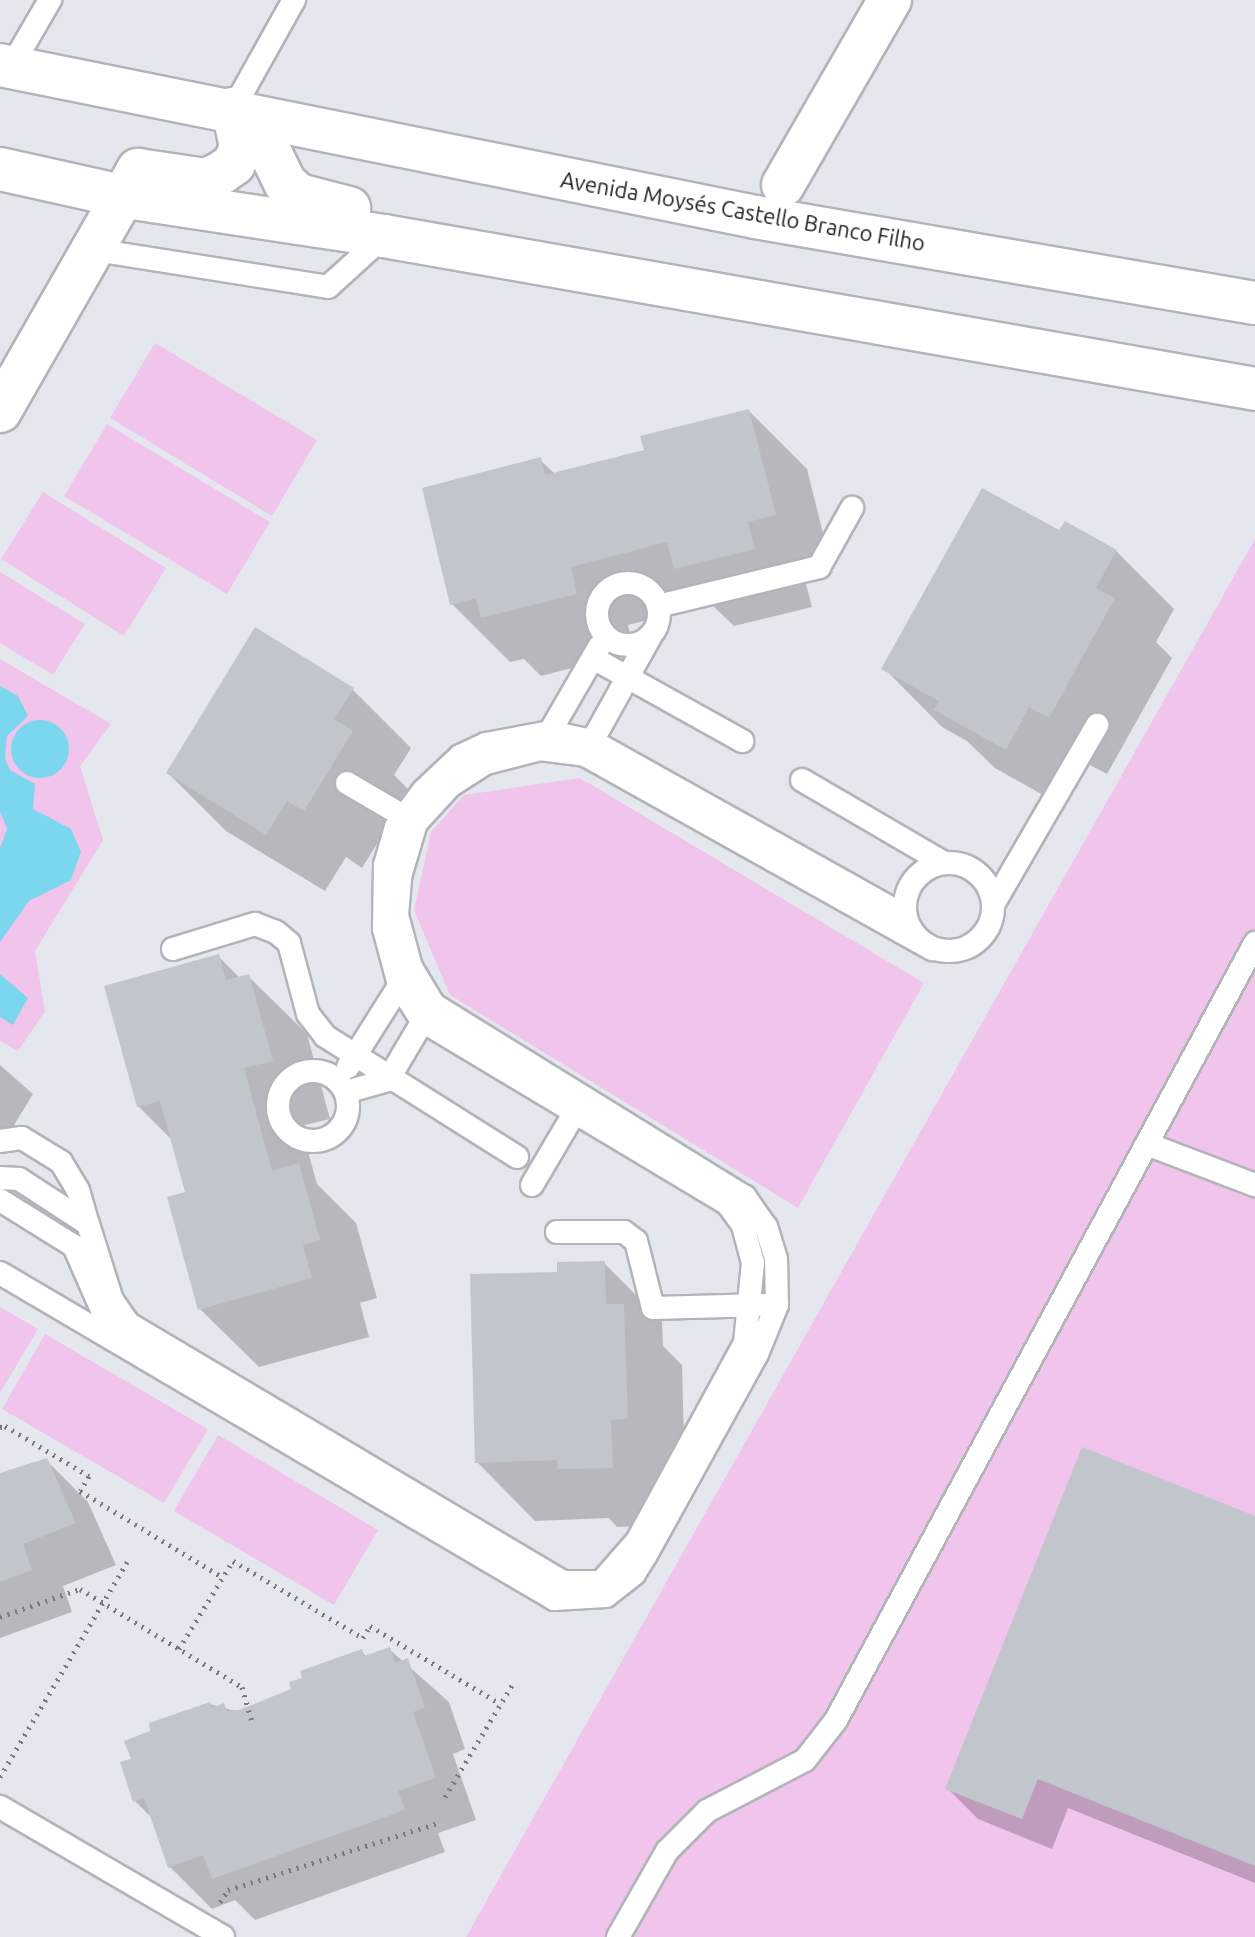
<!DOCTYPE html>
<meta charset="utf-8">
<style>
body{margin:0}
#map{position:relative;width:1255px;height:1937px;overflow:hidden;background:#e5e7ee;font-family:Ubuntu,sans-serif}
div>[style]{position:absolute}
.green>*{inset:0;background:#f1c4eb}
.water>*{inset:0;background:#7bd7ee}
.round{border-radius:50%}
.shadow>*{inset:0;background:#0003}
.building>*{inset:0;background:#c0c6cb}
.path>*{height:5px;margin-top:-2.5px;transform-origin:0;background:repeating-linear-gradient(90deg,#787a7e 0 2px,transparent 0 8px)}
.roads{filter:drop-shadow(2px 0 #b2b4ba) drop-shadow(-2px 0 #b2b4ba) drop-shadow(0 2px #b2b4ba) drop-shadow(0 -2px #b2b4ba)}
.lane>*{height:22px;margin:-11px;padding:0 11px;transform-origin:11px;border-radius:11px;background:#fff}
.lane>.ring{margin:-11px;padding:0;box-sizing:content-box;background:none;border:22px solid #fff;border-radius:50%}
.street>*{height:42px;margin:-21px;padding:0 21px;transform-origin:21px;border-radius:21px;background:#fff}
span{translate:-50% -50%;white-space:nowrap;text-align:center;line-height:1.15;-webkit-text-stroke:6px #fff;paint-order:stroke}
.street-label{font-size:22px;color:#1e1f21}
</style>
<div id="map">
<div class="green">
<div style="clip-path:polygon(155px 343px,317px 440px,272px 516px,110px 418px)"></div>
<div style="clip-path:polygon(107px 424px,270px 522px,227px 594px,64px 496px)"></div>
<div style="clip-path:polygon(43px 492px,166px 568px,124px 636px,1px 559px)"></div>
<div style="clip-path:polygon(1255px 539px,1255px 1937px,466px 1937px)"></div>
<div style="clip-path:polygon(0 572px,85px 624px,53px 675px,0 643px)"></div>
<div style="clip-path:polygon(0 659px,111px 724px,80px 766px,103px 840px,35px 951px,45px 1011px,18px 1051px,0 1041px)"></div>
<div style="clip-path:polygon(580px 778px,924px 983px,798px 1208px,450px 995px,414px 910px,431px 832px,464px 795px)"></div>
<div style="clip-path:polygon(0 1307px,38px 1329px,0 1393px)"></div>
<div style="clip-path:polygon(45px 1334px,208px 1429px,164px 1503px,2px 1409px)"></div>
<div style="clip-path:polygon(218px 1435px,378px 1530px,334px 1605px,174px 1511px)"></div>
</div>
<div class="water">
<div style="clip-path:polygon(0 686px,18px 696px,28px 716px,7px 736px,5px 759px,10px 770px,35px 784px,33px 809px,71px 829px,81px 852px,71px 880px,29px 901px,0 942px,0 848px,7px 829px,0 811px)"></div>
<div class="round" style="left:11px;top:720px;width:58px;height:58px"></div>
<div style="clip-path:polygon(0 974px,28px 998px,13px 1025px,0 1017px)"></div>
</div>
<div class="shadow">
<div style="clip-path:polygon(749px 411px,807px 469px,833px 573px,805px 580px,812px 607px,734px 626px,711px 604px,628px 625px,634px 652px,541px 676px,524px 659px,510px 662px,452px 604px,540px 460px,555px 474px,646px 451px)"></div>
<div style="clip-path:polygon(1060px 533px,1116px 551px,1174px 609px,1156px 642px,1172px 658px,1107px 774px,1088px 764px,1064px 807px,995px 768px,967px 741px,942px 727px,884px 668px)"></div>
<div style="clip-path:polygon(353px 690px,411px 748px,394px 775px,410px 791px,362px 868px,346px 857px,325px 891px,226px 831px,168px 773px)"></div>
<div style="clip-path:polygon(218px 956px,240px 978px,248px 976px,307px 1034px,330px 1119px,301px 1126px,317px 1184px,356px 1223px,377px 1298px,360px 1303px,369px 1337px,259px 1367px,200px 1309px,187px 1194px,172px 1140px,138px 1106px)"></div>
<div style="clip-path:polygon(0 1065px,33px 1094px,0 1148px)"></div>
<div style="clip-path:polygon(604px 1263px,662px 1321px,663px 1346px,682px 1365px,685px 1477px,670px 1525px,617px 1527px,609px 1518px,535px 1521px,477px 1462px,559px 1273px)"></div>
<div style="clip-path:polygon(46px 1460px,88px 1502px,116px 1565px,63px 1586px,72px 1612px,0 1638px,0 1475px)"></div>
<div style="clip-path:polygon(1255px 1518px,1255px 1883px,1068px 1808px,1052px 1849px,978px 1819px,947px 1788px)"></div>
<div style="clip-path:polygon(389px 1649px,449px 1702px,465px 1749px,453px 1754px,476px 1820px,438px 1833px,445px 1852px,255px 1920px,235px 1900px,212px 1909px,170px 1867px,153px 1819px,135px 1801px,133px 1761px,209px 1704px,239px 1712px,293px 1690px,361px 1651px,367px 1657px)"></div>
</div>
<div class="building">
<div style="clip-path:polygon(749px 409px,776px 515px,748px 522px,755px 549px,674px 569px,667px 542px,571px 567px,577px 594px,481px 618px,476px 598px,450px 605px,422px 488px,541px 457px,545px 475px,644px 450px,640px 436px)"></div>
<div style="clip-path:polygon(982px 488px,1059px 530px,1065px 521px,1117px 550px,1096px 588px,1115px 598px,1049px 718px,1029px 707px,1006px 750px,934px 710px,939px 701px,881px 669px)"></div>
<div style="clip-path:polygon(255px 627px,354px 688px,334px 719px,353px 731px,304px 811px,287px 801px,266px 835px,166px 773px)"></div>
<div style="clip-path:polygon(219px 954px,226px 980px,249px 974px,273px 1061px,244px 1068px,272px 1171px,299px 1163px,320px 1240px,303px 1245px,312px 1278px,198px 1310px,167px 1197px,185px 1192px,160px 1101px,137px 1107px,104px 986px)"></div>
<div style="clip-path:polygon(605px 1261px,606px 1304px,624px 1304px,628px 1419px,611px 1420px,613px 1468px,557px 1469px,557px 1460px,475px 1463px,470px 1274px,557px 1272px,557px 1262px)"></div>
<div style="clip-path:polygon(1082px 1447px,1255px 1516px,1255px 1866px,1038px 1779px,1022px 1819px,945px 1789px)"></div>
<div style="clip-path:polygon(47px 1458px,76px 1523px,23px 1544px,32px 1570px,0 1582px,0 1473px)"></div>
<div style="clip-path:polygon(390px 1647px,395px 1663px,408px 1658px,425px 1708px,413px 1712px,436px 1778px,398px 1791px,405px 1810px,212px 1879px,203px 1855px,168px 1868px,144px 1798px,133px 1802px,120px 1762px,131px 1759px,124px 1741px,150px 1731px,149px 1723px,210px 1702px,212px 1708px,224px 1703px,227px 1711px,239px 1710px,291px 1689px,289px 1682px,302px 1678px,300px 1671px,362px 1649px,364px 1656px)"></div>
</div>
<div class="path">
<div style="left:0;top:1427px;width:5px;rotate:-11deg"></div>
<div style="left:5px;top:1426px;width:98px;rotate:30.8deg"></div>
<div style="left:89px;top:1476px;width:17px;rotate:121deg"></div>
<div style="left:80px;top:1491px;width:166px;rotate:31.2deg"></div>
<div style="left:0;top:1617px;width:85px;rotate:-19.3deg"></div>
<div style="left:80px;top:1589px;width:189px;rotate:31.2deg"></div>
<div style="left:242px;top:1687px;width:35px;rotate:74deg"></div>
<div style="left:179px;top:1649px;width:103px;rotate:-58.5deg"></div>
<div style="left:233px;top:1561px;width:151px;rotate:30.6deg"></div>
<div style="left:363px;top:1638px;width:14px;rotate:-60deg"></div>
<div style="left:370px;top:1626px;width:152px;rotate:30.8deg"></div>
<div style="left:0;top:1777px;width:250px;rotate:-59.4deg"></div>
<div style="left:445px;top:1797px;width:131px;rotate:-59.1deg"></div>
<div style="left:220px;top:1902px;width:14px;rotate:-56deg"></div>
<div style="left:228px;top:1890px;width:220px;rotate:-17.7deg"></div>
</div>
<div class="roads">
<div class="lane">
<div style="left:11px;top:67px;width:78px;rotate:-59.8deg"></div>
<div style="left:233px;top:109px;width:125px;rotate:-60.8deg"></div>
<div style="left:95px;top:250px;width:236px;rotate:9deg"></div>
<div style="left:328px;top:287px;width:76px;rotate:-42.3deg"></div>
<div class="ring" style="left:597px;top:583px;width:40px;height:40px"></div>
<div style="left:658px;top:606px;width:166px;rotate:-13.6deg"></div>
<div style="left:819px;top:567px;width:68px;rotate:-60.8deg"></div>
<div style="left:593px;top:658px;width:171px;rotate:29.1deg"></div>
<div style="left:544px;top:742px;width:110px;rotate:-59.9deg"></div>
<div style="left:585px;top:754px;width:136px;rotate:-61deg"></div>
<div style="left:802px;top:780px;width:164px;rotate:30.3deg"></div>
<div style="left:347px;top:783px;width:75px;rotate:30.3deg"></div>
<div class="ring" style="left:905px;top:863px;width:66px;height:66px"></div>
<div style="left:994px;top:903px;width:206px;rotate:-59.9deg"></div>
<div style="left:173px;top:949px;width:86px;rotate:-17deg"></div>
<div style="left:255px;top:924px;width:22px;rotate:21deg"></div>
<div style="left:276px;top:932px;width:17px;rotate:40deg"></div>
<div style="left:289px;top:943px;width:73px;rotate:75deg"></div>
<div style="left:308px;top:1014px;width:28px;rotate:52deg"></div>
<div style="left:325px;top:1036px;width:227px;rotate:32.2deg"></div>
<div style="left:348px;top:1067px;width:109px;rotate:-57.8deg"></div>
<div class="ring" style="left:278px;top:1071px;width:48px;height:48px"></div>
<div style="left:346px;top:1092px;width:44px;rotate:-15.9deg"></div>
<div style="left:388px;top:1080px;width:82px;rotate:-59.4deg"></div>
<div style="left:0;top:1141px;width:22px;rotate:-8deg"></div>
<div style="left:22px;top:1138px;width:46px;rotate:31.6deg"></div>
<div style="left:61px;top:1162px;width:33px;rotate:59deg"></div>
<div style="left:78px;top:1190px;width:35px;rotate:74deg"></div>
<div style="left:1147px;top:1144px;width:116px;rotate:20.8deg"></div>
<div style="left:0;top:1178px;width:19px;rotate:3deg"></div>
<div style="left:19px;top:1179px;width:82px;rotate:33.1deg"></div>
<div style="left:88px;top:1224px;width:80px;rotate:72.5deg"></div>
<div style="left:112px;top:1300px;width:29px;rotate:55deg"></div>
<div style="left:129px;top:1324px;width:505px;rotate:30.73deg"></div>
<div style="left:563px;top:1582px;width:38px"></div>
<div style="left:601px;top:1582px;width:55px;rotate:-48.7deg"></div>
<div style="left:637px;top:1541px;width:226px;rotate:-61.4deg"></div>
<div style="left:745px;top:1343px;width:80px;rotate:-84.3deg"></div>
<div style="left:753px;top:1263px;width:39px;rotate:-105deg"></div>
<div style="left:743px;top:1225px;width:26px;rotate:-126deg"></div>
<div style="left:728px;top:1204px;width:357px;rotate:-149.1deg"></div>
<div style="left:422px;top:1021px;width:43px;rotate:-122.6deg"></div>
<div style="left:399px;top:985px;width:58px;rotate:-105deg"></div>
<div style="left:384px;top:929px;width:64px;rotate:-89.1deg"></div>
<div style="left:385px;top:865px;width:40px;rotate:-74deg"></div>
<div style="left:396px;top:827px;width:45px;rotate:-53.1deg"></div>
<div style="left:423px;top:791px;width:51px;rotate:-43.4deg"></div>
<div style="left:460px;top:756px;width:29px;rotate:-25deg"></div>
<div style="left:486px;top:744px;width:65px;rotate:-10.6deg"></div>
<div style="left:550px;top:732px;width:43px;rotate:12.1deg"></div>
<div style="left:592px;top:741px;width:359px;rotate:29.2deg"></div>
<div style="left:532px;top:1185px;width:99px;rotate:-59.5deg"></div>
<div style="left:0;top:1200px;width:87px;rotate:31.9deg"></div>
<div style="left:74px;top:1246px;width:103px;rotate:66.4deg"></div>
<div style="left:557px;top:1232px;width:67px"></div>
<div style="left:624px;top:1232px;width:15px;rotate:37deg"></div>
<div style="left:636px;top:1241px;width:69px;rotate:75.8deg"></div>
<div style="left:653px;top:1308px;width:111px;rotate:-1.5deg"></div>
<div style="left:0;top:1273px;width:643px;rotate:30.47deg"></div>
<div style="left:554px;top:1599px;width:52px;rotate:-3.3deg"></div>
<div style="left:606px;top:1596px;width:36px;rotate:-38deg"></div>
<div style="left:634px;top:1574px;width:22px;rotate:-58deg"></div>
<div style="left:646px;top:1555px;width:230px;rotate:-61.1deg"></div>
<div style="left:757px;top:1354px;width:53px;rotate:-67.8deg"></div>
<div style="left:777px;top:1305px;width:46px;rotate:-91.2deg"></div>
<div style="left:776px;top:1259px;width:34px;rotate:-107deg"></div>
<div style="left:766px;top:1227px;width:37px;rotate:-125deg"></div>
<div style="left:745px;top:1197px;width:365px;rotate:-148.3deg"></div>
<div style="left:434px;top:1005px;width:44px;rotate:-121.2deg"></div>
<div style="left:411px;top:967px;width:54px;rotate:-105.1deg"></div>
<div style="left:397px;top:915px;width:38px;rotate:-85deg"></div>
<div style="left:400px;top:877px;width:56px;rotate:-73.5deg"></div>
<div style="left:416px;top:823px;width:50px;rotate:-47.4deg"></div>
<div style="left:450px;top:786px;width:43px;rotate:-32.6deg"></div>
<div style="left:486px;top:763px;width:56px;rotate:-14.5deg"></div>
<div style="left:540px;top:749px;width:45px;rotate:7.6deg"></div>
<div style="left:585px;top:755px;width:398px;rotate:29.2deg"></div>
<div style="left:0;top:1807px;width:258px;rotate:30.2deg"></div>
<div style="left:618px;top:1937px;width:99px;rotate:-60.3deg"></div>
<div style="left:667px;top:1851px;width:57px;rotate:-45deg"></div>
<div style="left:707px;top:1811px;width:110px;rotate:-27.5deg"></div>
<div style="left:805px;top:1760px;width:51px;rotate:-52.2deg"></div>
<div style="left:836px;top:1720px;width:883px;rotate:-61.66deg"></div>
</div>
<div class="street">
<div style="left:0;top:65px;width:770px;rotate:11.38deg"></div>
<div style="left:755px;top:217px;width:507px;rotate:9.76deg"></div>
<div style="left:234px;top:110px;width:40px;rotate:43deg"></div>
<div style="left:263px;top:137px;width:51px;rotate:64.4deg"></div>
<div style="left:285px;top:183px;width:18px;rotate:41deg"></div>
<div style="left:299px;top:195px;width:52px;rotate:14.6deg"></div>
<div style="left:0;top:169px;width:129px;rotate:12.5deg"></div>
<div style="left:126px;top:197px;width:261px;rotate:8.6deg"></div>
<div style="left:384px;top:236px;width:884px;rotate:9.96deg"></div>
<div style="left:783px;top:185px;width:214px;rotate:-60deg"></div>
<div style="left:0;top:411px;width:278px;rotate:-60.2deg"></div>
<div style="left:138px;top:170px;width:69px;rotate:8.4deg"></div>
<div style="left:206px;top:180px;width:17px;rotate:-25deg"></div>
<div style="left:221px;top:173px;width:16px;rotate:-35deg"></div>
<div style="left:234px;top:164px;width:18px;rotate:-68deg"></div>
<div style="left:241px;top:147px;width:39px;rotate:-102deg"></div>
</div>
</div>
<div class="street-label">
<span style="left:743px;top:211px;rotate:10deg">Avenida Moysés Castello Branco Filho</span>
</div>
</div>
